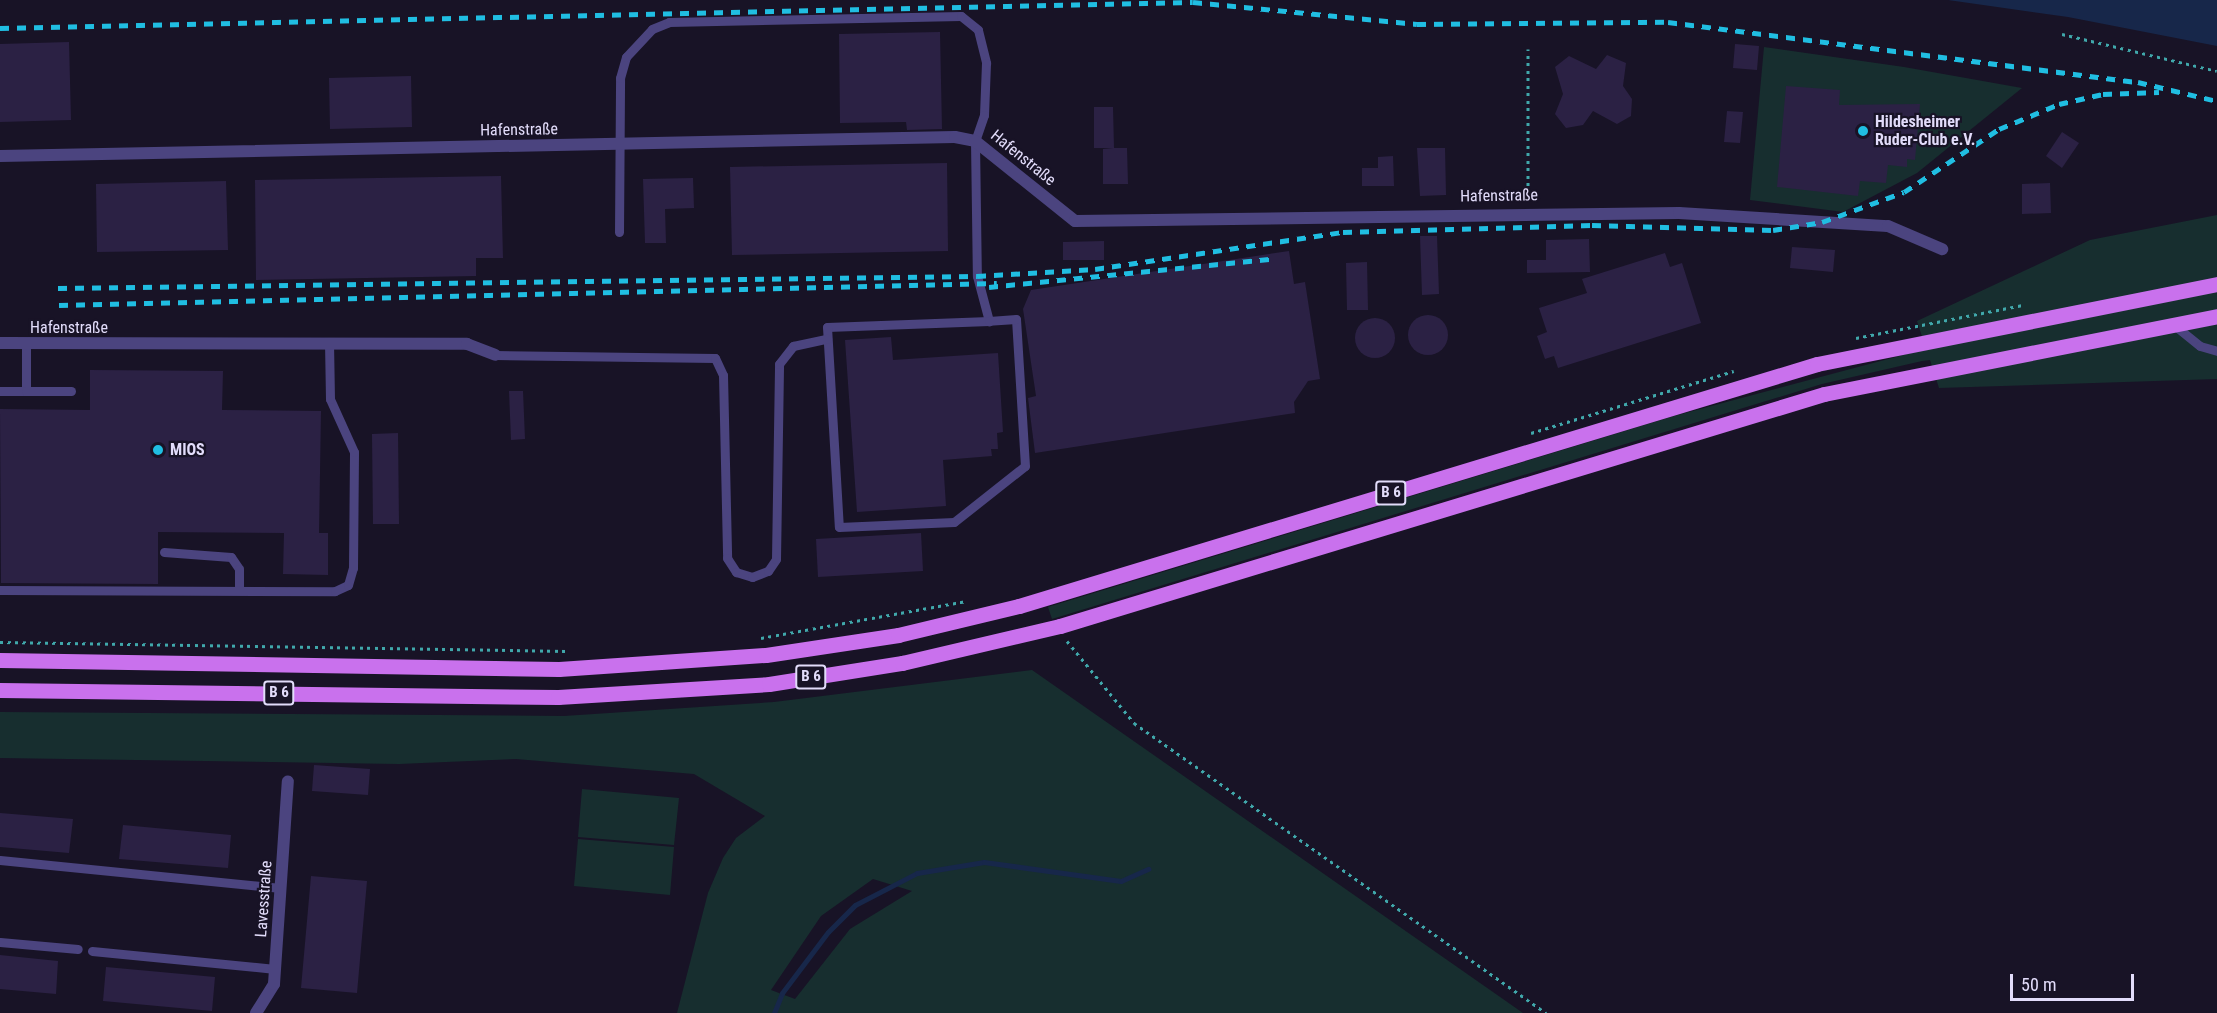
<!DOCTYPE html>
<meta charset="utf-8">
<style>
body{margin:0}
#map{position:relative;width:2217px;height:1013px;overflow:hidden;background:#181326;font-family:"Roboto Condensed",sans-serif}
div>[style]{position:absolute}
.green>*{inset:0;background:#172e2f}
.water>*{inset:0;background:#17274a}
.stream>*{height:5px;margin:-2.5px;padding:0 2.5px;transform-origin:2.5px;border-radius:2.5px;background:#17274a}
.building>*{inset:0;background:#2b2144}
.round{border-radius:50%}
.path>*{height:3px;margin-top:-1.5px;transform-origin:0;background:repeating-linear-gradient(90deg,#40a8ab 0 3px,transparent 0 7.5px)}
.service>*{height:9px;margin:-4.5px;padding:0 4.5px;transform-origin:4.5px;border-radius:4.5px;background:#4b447f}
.minor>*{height:12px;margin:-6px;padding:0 6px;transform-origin:6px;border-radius:6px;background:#4b447f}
.primary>*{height:15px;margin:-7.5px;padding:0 7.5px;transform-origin:7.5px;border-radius:7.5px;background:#c971ed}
.rail>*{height:4.5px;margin-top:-2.25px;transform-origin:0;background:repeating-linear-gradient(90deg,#20bee2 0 9px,transparent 0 17px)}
.dots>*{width:16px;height:16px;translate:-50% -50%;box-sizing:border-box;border:3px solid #181326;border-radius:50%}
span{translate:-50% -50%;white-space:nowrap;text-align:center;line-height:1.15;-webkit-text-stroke:4.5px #181326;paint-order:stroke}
.shield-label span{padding:2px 4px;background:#181326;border:2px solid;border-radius:4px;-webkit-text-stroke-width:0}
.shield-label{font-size:15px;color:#e2dcfa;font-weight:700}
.poi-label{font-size:16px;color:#e2dcfa;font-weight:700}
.left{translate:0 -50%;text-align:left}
.street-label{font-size:16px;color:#e2dcfa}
.scale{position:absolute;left:2010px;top:974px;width:124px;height:27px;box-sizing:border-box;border:3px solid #e2dcfa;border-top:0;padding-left:8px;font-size:18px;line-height:21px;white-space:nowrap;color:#e2dcfa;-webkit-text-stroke:4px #181326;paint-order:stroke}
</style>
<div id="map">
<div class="green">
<div style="clip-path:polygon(1764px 47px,1904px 67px,2022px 88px,1917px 173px,1843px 212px,1750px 200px)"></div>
<div style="clip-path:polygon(2217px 215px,2217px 379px,1939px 388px,1930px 360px,1922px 361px,1822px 384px,1052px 619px,1048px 607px,1674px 416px,1926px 349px,1917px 321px,2090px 240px)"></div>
<div style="clip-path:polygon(evenodd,1032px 670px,1523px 1013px,677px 1013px,708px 893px,723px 858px,736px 838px,765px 816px,694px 774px,516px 759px,399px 764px,0 758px,0 712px,564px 716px,774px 702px,1032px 670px,873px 879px,912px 891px,850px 929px,795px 999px,771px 990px,821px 916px,873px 879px)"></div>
<div style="clip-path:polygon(582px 789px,679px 798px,674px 845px,578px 837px)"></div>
<div style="clip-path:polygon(578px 839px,674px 847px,670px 895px,574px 886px)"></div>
</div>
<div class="water">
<div style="clip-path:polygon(1948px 0,2217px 0,2217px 46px,2068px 17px)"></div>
</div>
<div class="stream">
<div style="left:774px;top:1013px;width:22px;rotate:-68deg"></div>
<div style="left:782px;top:993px;width:76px;rotate:-53deg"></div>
<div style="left:828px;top:932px;width:38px;rotate:-45deg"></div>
<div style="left:855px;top:905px;width:70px;rotate:-27.3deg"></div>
<div style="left:917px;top:873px;width:68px;rotate:-9.3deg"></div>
<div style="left:984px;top:862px;width:138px;rotate:7.9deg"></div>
<div style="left:1121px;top:881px;width:30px;rotate:-24deg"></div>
</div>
<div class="building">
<div style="clip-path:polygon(940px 32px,942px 129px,907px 130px,906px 122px,840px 123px,839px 34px)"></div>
<div style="clip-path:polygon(69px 42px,71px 120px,0 122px,0 44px)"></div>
<div style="clip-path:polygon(1735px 44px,1759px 46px,1757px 70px,1733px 68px)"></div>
<div style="clip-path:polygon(1607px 55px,1626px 63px,1623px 86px,1632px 99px,1631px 116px,1617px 124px,1593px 111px,1583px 125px,1566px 128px,1555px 114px,1563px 94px,1555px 67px,1569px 56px,1596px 69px)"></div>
<div style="clip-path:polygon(411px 76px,412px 127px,330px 129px,329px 78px)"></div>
<div style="clip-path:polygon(1786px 86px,1840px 90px,1839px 105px,1920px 104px,1915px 160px,1907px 159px,1907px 167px,1888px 165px,1886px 183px,1860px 181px,1858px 196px,1777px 187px)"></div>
<div style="clip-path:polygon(1094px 107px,1113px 107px,1114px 148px,1127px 148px,1128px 184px,1103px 184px,1103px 149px,1113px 148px,1094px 148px)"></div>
<div style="clip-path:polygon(1727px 111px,1743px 112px,1740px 143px,1724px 142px)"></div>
<div style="clip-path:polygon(2062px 132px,2079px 143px,2062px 168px,2046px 156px)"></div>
<div style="clip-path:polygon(1417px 148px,1445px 148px,1446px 195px,1420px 196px)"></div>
<div style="clip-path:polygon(1393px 156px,1394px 186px,1362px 186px,1362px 168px,1378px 168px,1378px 157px)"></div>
<div style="clip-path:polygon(947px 163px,948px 251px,732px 255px,730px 167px)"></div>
<div style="clip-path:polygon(501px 176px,503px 258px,476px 258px,476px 276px,256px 280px,255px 180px)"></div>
<div style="clip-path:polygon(693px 178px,694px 208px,665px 209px,666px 243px,645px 243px,643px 179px)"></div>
<div style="clip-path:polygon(226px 181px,228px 250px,97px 252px,96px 184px)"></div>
<div style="clip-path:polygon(2050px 183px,2051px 213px,2022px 214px,2022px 184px)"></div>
<div style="clip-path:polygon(1420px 236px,1437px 236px,1439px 294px,1422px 295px)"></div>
<div style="clip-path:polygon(1589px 239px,1590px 272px,1527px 273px,1527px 260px,1546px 260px,1546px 240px)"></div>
<div style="clip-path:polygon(1104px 241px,1104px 260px,1063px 260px,1063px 242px)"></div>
<div style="clip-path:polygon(1792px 247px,1835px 250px,1833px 272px,1790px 268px)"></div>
<div style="clip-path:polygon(1289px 251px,1294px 284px,1305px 282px,1320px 379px,1308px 381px,1294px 402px,1295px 413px,1035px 453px,1028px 398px,1036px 396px,1023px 309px,1031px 290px)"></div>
<div style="clip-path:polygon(1665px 253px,1670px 267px,1682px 263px,1701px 323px,1558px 368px,1554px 356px,1545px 359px,1537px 336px,1547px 332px,1539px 308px,1587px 293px,1582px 279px)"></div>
<div style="clip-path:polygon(1367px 262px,1368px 310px,1347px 310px,1346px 263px)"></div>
<div class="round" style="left:1408px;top:315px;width:40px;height:40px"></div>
<div class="round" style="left:1355px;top:318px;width:40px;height:40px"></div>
<div style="clip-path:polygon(891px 337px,893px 360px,998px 353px,1003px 432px,997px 433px,998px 449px,991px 449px,992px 456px,943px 460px,946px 506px,857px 512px,845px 340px)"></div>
<div style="clip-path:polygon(90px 370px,223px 371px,222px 410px,321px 411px,319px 533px,328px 533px,328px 575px,283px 574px,284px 533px,158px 532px,158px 584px,1px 583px,0 409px,90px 410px)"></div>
<div style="clip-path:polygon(509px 391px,523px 391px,525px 439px,511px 440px)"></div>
<div style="clip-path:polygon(398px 433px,399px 524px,373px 524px,372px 434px)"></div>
<div style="clip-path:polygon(921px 533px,923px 571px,818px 577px,816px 539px)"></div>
<div style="clip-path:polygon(314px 765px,370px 769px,368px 795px,312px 791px)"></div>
<div style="clip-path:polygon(0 813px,73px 819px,69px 853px,0 847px)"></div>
<div style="clip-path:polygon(123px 825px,231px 835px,228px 868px,119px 859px)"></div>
<div style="clip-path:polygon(311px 876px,367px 881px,357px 993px,301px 988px)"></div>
<div style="clip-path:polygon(0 955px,58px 961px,56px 994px,0 989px)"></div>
<div style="clip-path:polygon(106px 967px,215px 977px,212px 1011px,103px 1001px)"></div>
</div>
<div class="path">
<div style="left:2062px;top:34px;width:159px;rotate:13.4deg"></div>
<div style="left:1528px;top:201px;width:152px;rotate:-90deg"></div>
<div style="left:1856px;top:338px;width:170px;rotate:-11.2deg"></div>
<div style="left:1531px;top:433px;width:212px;rotate:-17deg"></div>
<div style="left:761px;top:638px;width:209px;rotate:-10.2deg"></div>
<div style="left:1067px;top:641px;width:106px;rotate:50.7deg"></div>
<div style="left:1134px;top:723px;width:504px;rotate:35.14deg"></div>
<div style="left:0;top:642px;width:566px;rotate:0.91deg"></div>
</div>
<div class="service">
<div style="left:619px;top:232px;width:154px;rotate:-89.6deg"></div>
<div style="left:620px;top:78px;width:22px;rotate:-74deg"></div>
<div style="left:626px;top:57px;width:38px;rotate:-47deg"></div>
<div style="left:652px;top:29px;width:18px;rotate:-22deg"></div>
<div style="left:669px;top:22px;width:292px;rotate:-1.2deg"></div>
<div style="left:961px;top:16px;width:22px;rotate:39deg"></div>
<div style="left:978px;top:30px;width:34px;rotate:76deg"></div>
<div style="left:986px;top:63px;width:52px;rotate:92.2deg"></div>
<div style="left:984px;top:115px;width:28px;rotate:109deg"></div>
<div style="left:975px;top:141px;width:135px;rotate:89.2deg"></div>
<div style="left:977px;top:276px;width:47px;rotate:75.1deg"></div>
<div style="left:989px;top:321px;width:162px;rotate:177.9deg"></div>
<div style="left:827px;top:327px;width:200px;rotate:86.6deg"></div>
<div style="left:839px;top:527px;width:115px;rotate:-2.5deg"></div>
<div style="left:954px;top:522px;width:90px;rotate:-38.3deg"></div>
<div style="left:1025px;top:466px;width:147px;rotate:-93.5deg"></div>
<div style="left:1016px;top:319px;width:27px;rotate:176deg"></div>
<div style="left:2174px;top:325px;width:33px;rotate:39deg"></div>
<div style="left:2200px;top:346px;width:18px;rotate:16deg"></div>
<div style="left:495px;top:355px;width:220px;rotate:0.8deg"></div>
<div style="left:715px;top:358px;width:19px;rotate:65deg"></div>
<div style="left:723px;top:375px;width:183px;rotate:88.7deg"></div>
<div style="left:727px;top:558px;width:17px;rotate:57deg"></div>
<div style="left:736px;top:572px;width:17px;rotate:17deg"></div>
<div style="left:752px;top:577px;width:17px;rotate:-21deg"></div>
<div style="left:768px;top:571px;width:14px;rotate:-56deg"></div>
<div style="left:776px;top:559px;width:195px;rotate:-89.1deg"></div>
<div style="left:779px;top:364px;width:23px;rotate:-52deg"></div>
<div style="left:793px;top:346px;width:35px;rotate:-12deg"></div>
<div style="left:0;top:391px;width:26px"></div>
<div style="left:26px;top:391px;width:47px;rotate:-90deg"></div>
<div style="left:26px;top:391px;width:45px"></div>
<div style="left:164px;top:552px;width:67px;rotate:4.3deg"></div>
<div style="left:231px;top:557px;width:14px;rotate:56deg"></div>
<div style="left:239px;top:569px;width:21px;rotate:90deg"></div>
<div style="left:0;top:590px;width:335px;rotate:0.2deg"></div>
<div style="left:335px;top:591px;width:14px;rotate:-25deg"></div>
<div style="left:348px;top:585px;width:18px;rotate:-74deg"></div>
<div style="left:353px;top:568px;width:116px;rotate:-89.5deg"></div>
<div style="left:354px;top:452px;width:58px;rotate:-114.4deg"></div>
<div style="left:330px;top:399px;width:55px;rotate:-91deg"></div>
<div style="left:0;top:860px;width:282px;rotate:5.7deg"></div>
<div style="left:0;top:942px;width:78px;rotate:5.1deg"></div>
<div style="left:92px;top:951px;width:184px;rotate:5.6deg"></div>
</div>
<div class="minor">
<div style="left:0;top:156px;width:955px;rotate:-1.14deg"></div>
<div style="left:955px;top:137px;width:20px;rotate:11deg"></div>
<div style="left:975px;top:141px;width:128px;rotate:38.7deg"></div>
<div style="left:1075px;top:221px;width:604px;rotate:-0.76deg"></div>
<div style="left:1679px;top:213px;width:209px;rotate:3.6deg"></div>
<div style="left:1888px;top:226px;width:59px;rotate:23.1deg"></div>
<div style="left:0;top:343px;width:467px;rotate:0.1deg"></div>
<div style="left:467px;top:344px;width:30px;rotate:21deg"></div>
<div style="left:256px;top:1013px;width:34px;rotate:-58deg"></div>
<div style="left:274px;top:984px;width:203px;rotate:-86.1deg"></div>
</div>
<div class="primary">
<div style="left:0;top:660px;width:559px;rotate:0.92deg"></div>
<div style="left:559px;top:669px;width:207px;rotate:-3.9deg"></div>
<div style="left:766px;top:655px;width:134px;rotate:-8.6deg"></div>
<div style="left:898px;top:635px;width:124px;rotate:-13.5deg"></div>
<div style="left:1019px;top:606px;width:834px;rotate:-16.87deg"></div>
<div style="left:1817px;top:364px;width:408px;rotate:-11.3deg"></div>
<div style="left:0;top:690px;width:558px;rotate:0.72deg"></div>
<div style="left:558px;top:697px;width:211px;rotate:-3.5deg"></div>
<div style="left:769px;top:684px;width:135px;rotate:-9deg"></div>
<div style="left:902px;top:663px;width:162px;rotate:-13.2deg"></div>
<div style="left:1060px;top:626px;width:798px;rotate:-16.89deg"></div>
<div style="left:1824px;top:394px;width:401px;rotate:-11.2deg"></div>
</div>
<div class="rail">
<div style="left:0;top:28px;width:1193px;rotate:-1.25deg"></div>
<div style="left:1193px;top:2px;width:225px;rotate:5.6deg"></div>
<div style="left:1417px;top:24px;width:251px;rotate:-0.5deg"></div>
<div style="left:1668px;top:22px;width:474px;rotate:7.3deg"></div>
<div style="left:2138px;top:82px;width:81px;rotate:13.5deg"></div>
<div style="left:989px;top:287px;width:284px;rotate:-5.7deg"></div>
<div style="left:58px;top:288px;width:919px;rotate:-0.75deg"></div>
<div style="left:977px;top:276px;width:118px;rotate:-3.4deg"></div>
<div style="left:1095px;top:269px;width:251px;rotate:-8.5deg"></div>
<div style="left:1343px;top:232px;width:249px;rotate:-1.6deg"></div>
<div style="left:1592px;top:225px;width:181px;rotate:1.6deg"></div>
<div style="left:1773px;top:230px;width:50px;rotate:-9.3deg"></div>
<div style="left:1822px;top:222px;width:87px;rotate:-20.1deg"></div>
<div style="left:1904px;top:192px;width:114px;rotate:-33.6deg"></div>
<div style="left:1999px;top:129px;width:65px;rotate:-22.6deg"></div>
<div style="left:2059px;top:104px;width:45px;rotate:-12.8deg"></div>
<div style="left:2103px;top:94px;width:56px;rotate:-2deg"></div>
<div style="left:59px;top:305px;width:938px;rotate:-1.34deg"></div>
</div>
<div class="dots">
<div style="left:1863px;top:131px;background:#20bee2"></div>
<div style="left:158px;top:450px;background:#20bee2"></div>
</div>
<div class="shield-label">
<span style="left:1391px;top:493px">B 6</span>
<span style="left:811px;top:677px">B 6</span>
<span style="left:279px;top:693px">B 6</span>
</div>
<div class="poi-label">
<span class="left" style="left:1875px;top:131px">Hildesheimer<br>Ruder-Club e.V.</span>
<span class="left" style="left:170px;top:450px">MIOS</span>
</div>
<div class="street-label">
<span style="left:519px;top:130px;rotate:-1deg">Hafenstraße</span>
<span style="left:1023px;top:158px;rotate:39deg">Hafenstraße</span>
<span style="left:1499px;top:196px;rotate:-1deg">Hafenstraße</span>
<span style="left:69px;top:328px">Hafenstraße</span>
<span style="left:264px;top:899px;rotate:-86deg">Lavesstraße</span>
</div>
<div class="scale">50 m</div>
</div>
